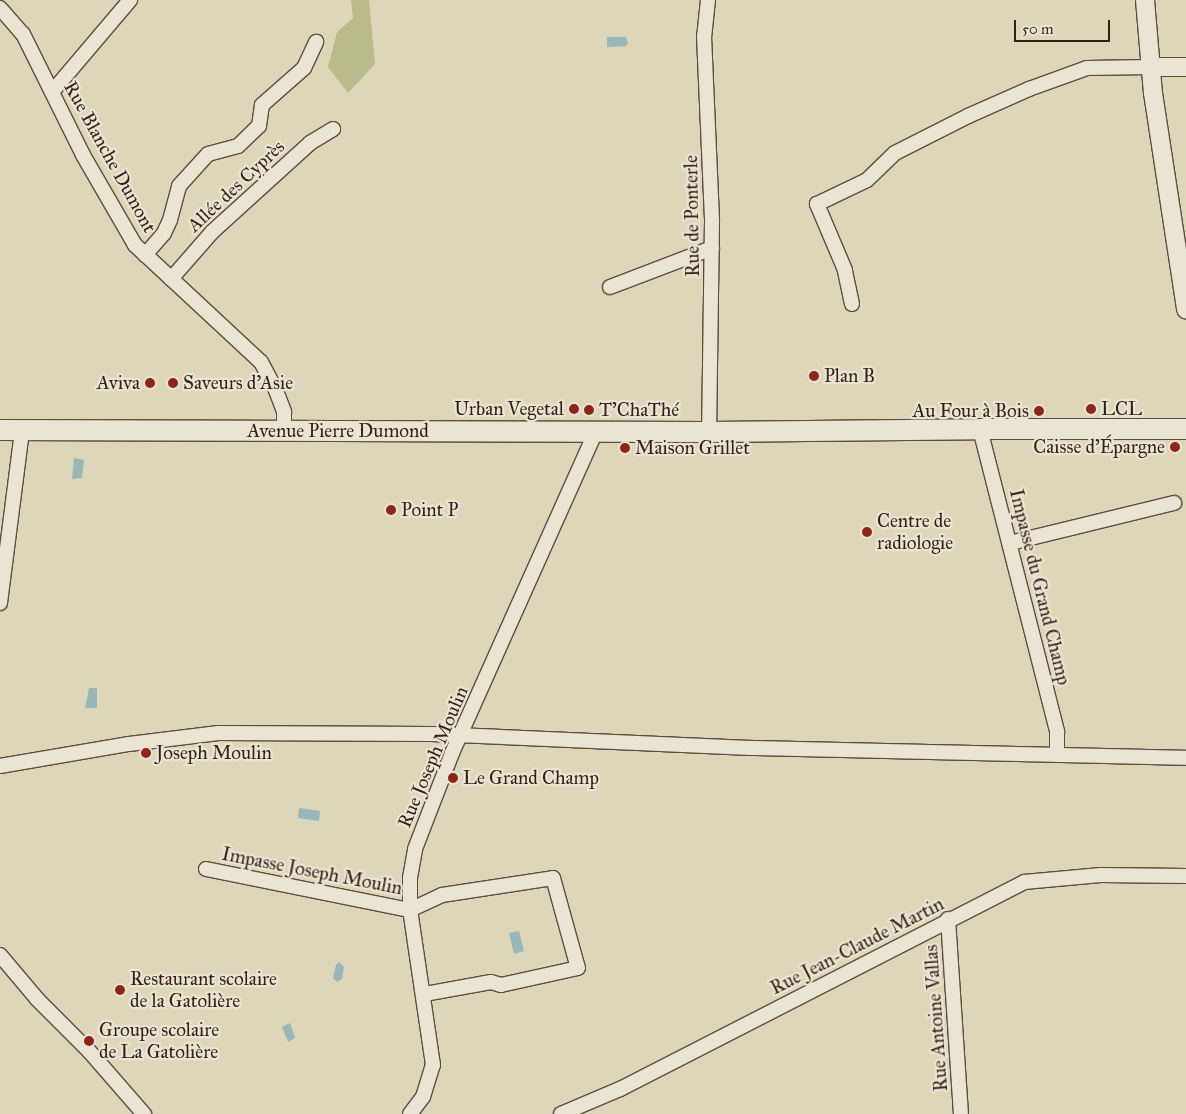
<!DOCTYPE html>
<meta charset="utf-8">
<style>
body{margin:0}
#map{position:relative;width:1186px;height:1114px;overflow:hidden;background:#ded6b9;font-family:"IM FELL Great Primer",serif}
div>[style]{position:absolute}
.green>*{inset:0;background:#b9bc8a}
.water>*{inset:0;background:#97b7b8}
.roads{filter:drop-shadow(1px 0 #5e4d3f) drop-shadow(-1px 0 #5e4d3f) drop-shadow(0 1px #5e4d3f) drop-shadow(0 -1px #5e4d3f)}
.minor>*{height:14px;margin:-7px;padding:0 7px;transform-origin:7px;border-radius:7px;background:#eae4d2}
.tertiary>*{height:18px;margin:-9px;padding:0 9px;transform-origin:9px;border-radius:9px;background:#eae4d2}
.secondary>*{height:20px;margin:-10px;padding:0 10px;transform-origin:10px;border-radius:10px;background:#eae4d2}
.dots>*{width:14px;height:14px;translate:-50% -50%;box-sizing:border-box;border:2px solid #eae4d2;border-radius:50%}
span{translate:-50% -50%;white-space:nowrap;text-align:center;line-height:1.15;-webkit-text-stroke:4.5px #eae4d2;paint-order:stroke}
.street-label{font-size:19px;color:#341f16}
.poi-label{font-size:19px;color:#341f16}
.left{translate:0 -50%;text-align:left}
.right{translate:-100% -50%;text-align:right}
.scale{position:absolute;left:1014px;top:20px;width:96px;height:22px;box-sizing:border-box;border:2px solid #341f16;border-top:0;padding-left:6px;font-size:15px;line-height:18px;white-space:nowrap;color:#341f16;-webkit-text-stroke:4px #eae4d2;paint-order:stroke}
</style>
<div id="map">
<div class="green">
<div style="clip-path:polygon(351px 0,369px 0,375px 64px,348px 93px,328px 67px,337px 32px,353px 18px)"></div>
</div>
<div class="water">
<div style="clip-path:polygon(607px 37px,626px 37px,628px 43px,626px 46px,607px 47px)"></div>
<div style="clip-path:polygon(74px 458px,84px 460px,82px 478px,72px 479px)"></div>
<div style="clip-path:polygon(89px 688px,97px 688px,97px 708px,85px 708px)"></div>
<div style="clip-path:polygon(299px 808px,320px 811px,319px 821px,298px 818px)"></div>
<div style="clip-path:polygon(519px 931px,524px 951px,514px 954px,509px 933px)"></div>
<div style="clip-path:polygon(339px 962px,344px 967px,342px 979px,337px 982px,333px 978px,336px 965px)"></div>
<div style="clip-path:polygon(290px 1023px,295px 1038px,288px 1042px,282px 1027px)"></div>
</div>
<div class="roads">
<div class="minor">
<div style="left:708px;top:0;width:36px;rotate:96deg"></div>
<div style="left:704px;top:36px;width:186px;rotate:87.5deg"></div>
<div style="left:712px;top:222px;width:210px;rotate:90.8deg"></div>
<div style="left:0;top:8px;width:35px;rotate:49deg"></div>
<div style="left:23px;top:34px;width:135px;rotate:63.6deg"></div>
<div style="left:83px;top:155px;width:104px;rotate:60deg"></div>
<div style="left:135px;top:245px;width:172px;rotate:42.9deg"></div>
<div style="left:261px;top:362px;width:30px;rotate:62deg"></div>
<div style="left:275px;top:388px;width:26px;rotate:69deg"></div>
<div style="left:284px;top:412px;width:19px;rotate:90deg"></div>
<div style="left:52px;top:92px;width:121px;rotate:-49.7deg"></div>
<div style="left:145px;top:255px;width:29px;rotate:-49deg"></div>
<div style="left:164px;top:233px;width:14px;rotate:-65deg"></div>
<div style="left:170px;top:220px;width:35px;rotate:-75deg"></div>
<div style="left:179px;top:186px;width:43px;rotate:-47.8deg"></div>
<div style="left:208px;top:154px;width:31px;rotate:-15deg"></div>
<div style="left:238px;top:146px;width:29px;rotate:-44deg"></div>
<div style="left:259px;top:126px;width:21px;rotate:-82deg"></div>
<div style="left:262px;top:105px;width:56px;rotate:-41.4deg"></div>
<div style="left:304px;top:68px;width:29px;rotate:-65deg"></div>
<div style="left:171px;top:279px;width:62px;rotate:-48.9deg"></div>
<div style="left:212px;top:232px;width:132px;rotate:-42.2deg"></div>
<div style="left:310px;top:143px;width:27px;rotate:-31deg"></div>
<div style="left:610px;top:287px;width:109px;rotate:-20.9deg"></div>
<div style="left:852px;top:304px;width:35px;rotate:-102deg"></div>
<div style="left:845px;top:270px;width:72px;rotate:-113deg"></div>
<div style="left:817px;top:204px;width:55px;rotate:-25.6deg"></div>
<div style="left:867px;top:180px;width:39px;rotate:-44deg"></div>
<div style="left:895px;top:153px;width:82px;rotate:-26.9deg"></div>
<div style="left:968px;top:116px;width:67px;rotate:-23.9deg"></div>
<div style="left:1029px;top:89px;width:62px;rotate:-19.9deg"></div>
<div style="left:1087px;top:68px;width:63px;rotate:-0.9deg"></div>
<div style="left:980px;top:429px;width:313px;rotate:75.7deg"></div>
<div style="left:1057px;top:732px;width:23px;rotate:90deg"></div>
<div style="left:1010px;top:543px;width:169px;rotate:-13.7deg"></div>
<div style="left:0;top:603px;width:173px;rotate:-82.7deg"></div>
<div style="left:0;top:766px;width:131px;rotate:-9.7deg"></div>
<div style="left:129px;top:744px;width:90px;rotate:-7deg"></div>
<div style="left:218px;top:733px;width:214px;rotate:0.3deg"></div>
<div style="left:432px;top:734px;width:319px;rotate:2.5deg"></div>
<div style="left:751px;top:748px;width:435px;rotate:1.3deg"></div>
<div style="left:206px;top:869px;width:208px;rotate:11.4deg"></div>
<div style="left:410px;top:910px;width:35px;rotate:-25deg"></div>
<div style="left:442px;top:895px;width:112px;rotate:-8.7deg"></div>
<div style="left:553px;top:878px;width:93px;rotate:74.5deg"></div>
<div style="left:578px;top:968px;width:79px;rotate:167.6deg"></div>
<div style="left:501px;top:985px;width:10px;rotate:-163deg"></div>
<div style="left:491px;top:982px;width:68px;rotate:169.8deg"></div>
<div style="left:948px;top:919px;width:195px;rotate:86.2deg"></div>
<div style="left:0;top:955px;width:57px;rotate:49.9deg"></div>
<div style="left:37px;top:999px;width:74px;rotate:45deg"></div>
<div style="left:89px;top:1051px;width:84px;rotate:48.9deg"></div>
<div style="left:410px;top:1114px;width:21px;rotate:-53deg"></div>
<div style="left:423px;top:1097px;width:34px;rotate:-73deg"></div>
<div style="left:433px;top:1065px;width:157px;rotate:-98.4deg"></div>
<div style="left:410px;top:910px;width:32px;rotate:-90deg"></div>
<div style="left:410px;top:878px;width:29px;rotate:-80deg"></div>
<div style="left:415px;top:849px;width:103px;rotate:-68.9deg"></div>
<div style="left:452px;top:753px;width:353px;rotate:-65.9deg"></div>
<div style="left:561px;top:1114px;width:64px;rotate:-23deg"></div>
<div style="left:620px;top:1089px;width:454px;rotate:-27.1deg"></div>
<div style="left:1024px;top:882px;width:77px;rotate:-5.2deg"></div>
<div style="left:1101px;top:875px;width:85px;rotate:0.7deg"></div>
</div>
<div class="tertiary">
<div style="left:1145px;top:0;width:93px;rotate:85.1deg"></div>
<div style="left:1153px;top:93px;width:219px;rotate:81.3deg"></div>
<div style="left:1150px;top:67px;width:36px"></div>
</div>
<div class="secondary">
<div style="left:0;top:430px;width:709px;rotate:0.16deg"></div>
<div style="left:709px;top:432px;width:271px;rotate:-0.6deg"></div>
<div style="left:980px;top:429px;width:206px"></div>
</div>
</div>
<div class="dots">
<div style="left:814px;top:376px;background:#8f2418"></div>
<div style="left:150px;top:383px;background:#8f2418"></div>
<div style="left:173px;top:383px;background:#8f2418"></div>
<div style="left:574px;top:409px;background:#8f2418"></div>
<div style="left:1091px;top:409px;background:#8f2418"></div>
<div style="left:589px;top:410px;background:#8f2418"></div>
<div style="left:1039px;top:411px;background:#8f2418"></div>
<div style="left:1175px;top:447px;background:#8f2418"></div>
<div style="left:625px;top:448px;background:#8f2418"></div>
<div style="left:391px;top:510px;background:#8f2418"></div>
<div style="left:867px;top:532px;background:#8f2418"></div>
<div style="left:146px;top:753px;background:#8f2418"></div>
<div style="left:453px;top:778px;background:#8f2418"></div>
<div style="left:120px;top:990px;background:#8f2418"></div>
<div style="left:89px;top:1041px;background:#8f2418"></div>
</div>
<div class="street-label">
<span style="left:110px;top:157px;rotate:61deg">Rue Blanche Dumont</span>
<span style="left:236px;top:186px;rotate:-43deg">Allée des Cyprès</span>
<span style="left:692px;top:216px;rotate:-91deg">Rue de Ponterle</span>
<span style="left:338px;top:431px">Avenue Pierre Dumond</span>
<span style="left:1040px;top:587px;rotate:76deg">Impasse du Grand Champ</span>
<span style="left:433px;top:757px;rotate:-67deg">Rue Joseph Moulin</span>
<span style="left:312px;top:871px;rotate:11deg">Impasse Joseph Moulin</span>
<span style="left:857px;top:946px;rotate:-27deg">Rue Jean-Claude Martin</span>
<span style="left:936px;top:1018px;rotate:-94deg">Rue Antoine Vallas</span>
</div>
<div class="poi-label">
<span class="left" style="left:824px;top:376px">Plan B</span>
<span class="right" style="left:140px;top:383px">Aviva</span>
<span class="left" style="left:183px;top:383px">Saveurs d'Asie</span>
<span class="right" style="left:564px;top:409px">Urban Vegetal</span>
<span class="left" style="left:1101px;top:409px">LCL</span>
<span class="left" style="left:599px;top:410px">T'ChaThé</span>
<span class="right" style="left:1029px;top:411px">Au Four à Bois</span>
<span class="right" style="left:1165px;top:447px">Caisse d'Épargne</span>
<span class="left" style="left:635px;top:448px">Maison Grillet</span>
<span class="left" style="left:401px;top:510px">Point P</span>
<span class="left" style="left:877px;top:532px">Centre de<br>radiologie</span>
<span class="left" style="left:156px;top:753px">Joseph Moulin</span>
<span class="left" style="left:463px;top:778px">Le Grand Champ</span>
<span class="left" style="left:130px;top:990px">Restaurant scolaire<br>de la Gatolière</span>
<span class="left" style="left:99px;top:1041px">Groupe scolaire<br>de La Gatolière</span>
</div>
<div class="scale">50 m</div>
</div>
